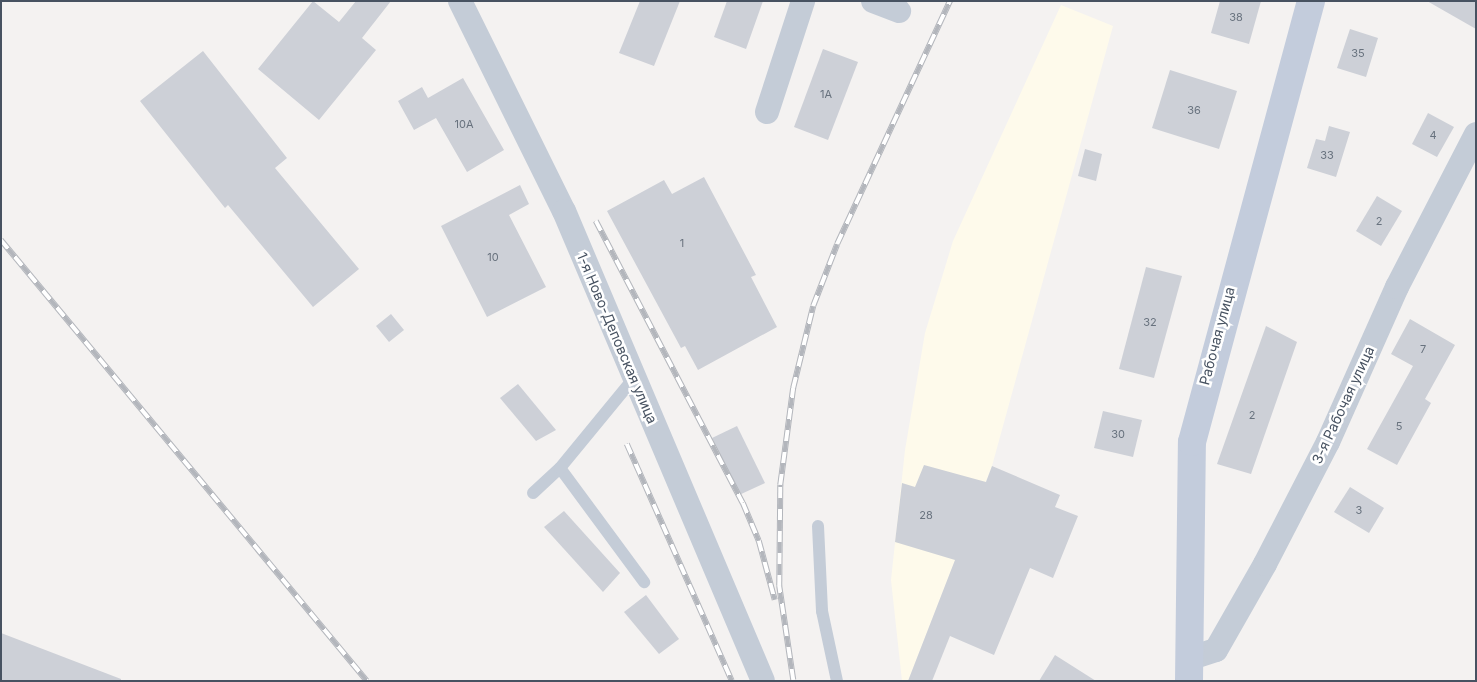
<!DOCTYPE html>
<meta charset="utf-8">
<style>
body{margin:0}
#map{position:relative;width:1477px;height:682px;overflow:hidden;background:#f4f2f1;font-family:Inter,sans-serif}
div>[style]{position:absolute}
.commercial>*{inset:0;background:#fefaeb}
.building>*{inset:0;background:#cdd0d7}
.lane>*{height:12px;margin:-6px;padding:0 6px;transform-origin:6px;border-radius:6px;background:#c4ccd7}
.street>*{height:24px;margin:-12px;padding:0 12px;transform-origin:12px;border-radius:12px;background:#c4ccd7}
.secondary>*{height:28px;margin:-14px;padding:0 14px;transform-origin:14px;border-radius:14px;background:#c3ccdc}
.rail>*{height:5.5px;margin-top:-2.75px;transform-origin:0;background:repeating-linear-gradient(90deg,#fff 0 11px,#b3b6bc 0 22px);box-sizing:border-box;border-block:1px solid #b3b6bc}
span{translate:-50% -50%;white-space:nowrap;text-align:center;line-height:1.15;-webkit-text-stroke:5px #fff;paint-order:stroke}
.number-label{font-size:11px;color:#68727e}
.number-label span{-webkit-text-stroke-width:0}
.street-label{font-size:14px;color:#475261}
.frame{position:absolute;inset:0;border:2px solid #475261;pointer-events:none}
</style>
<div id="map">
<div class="commercial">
<div style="clip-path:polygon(1061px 5px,1113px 26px,992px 466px,908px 681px,902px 681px,891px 580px,905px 450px,925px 333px,953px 241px)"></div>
</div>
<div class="building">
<div style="clip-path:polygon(313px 1px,339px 22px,356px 1px,391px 1px,362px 38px,376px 50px,319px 120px,258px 69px)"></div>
<div style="clip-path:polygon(640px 1px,680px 1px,654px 66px,619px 53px)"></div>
<div style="clip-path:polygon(727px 1px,763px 1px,746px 49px,714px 37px)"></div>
<div style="clip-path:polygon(1220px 1px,1261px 1px,1249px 44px,1211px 33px)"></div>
<div style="clip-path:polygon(1427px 1px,1476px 1px,1476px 29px)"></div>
<div style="clip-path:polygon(1350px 29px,1378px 38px,1366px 77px,1337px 68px)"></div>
<div style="clip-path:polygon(823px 49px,858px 62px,828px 140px,794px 127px)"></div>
<div style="clip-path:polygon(203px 51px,287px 158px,275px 168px,359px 269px,313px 307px,228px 205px,225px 208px,140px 101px)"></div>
<div style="clip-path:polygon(1170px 70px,1237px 91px,1219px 149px,1152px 128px)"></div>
<div style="clip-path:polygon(463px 78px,504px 150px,467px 172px,436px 118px,414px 130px,398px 101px,422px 87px,428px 98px)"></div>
<div style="clip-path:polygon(1428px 113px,1454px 127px,1437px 157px,1412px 144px)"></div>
<div style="clip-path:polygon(1329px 126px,1350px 132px,1336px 177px,1307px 168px,1316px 139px,1325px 141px)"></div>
<div style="clip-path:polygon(1085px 149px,1102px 154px,1096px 181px,1078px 176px)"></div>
<div style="clip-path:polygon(704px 177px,756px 275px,751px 277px,777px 327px,698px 370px,685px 346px,681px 348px,607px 211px,664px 180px,672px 194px)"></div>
<div style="clip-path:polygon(520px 185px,529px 204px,509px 215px,546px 287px,487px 317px,441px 226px)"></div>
<div style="clip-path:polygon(1377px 196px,1402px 211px,1381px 246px,1356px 231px)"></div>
<div style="clip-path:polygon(1146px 267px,1182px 276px,1154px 378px,1119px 369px)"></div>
<div style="clip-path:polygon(391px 314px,404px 330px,389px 342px,376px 326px)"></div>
<div style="clip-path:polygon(1410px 319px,1455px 345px,1425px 399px,1431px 403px,1397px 465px,1367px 449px,1413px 366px,1391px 354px)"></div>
<div style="clip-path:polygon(1266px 326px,1297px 342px,1251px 474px,1217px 464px)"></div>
<div style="clip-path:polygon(518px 384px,556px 430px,536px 441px,500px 398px)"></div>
<div style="clip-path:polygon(1103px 411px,1142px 420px,1133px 457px,1094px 448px)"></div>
<div style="clip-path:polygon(737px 426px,765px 483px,739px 495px,712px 438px)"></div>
<div style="clip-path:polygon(924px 465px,986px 482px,992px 466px,1060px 495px,1055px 507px,1078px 516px,1053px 578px,1030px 568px,994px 655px,950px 636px,932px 681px,908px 681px,955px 560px,895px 542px,902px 483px,915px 487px)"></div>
<div style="clip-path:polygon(1350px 487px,1384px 508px,1369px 533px,1334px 512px)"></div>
<div style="clip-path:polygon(564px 511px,620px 573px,603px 592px,544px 527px)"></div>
<div style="clip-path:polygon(646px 595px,679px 639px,659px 654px,624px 612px)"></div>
<div style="clip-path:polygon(1px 633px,121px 679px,121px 681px,1px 681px)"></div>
<div style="clip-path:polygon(1055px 655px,1096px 681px,1039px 681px)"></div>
</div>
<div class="lane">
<div style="left:560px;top:468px;width:142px;rotate:53.6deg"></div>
<div style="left:533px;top:493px;width:37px;rotate:-43deg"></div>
<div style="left:560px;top:468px;width:117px;rotate:-50.6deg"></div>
<div style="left:818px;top:526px;width:85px;rotate:87.3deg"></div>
<div style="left:822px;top:611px;width:72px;rotate:77.9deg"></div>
</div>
<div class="street">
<div style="left:460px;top:1px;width:234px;rotate:63.7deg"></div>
<div style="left:564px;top:211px;width:510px;rotate:67.05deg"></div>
<div style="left:873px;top:1px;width:28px;rotate:21deg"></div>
<div style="left:767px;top:112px;width:117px;rotate:-72deg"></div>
<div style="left:1191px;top:658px;width:26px;rotate:-18deg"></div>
<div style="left:1216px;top:650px;width:99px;rotate:-60.3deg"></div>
<div style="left:1265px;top:564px;width:137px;rotate:-62.7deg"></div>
<div style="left:1328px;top:442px;width:170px;rotate:-66deg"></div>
<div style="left:1397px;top:287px;width:172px;rotate:-62.7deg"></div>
</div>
<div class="secondary">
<div style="left:1189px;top:681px;width:239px;rotate:-89.3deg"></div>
<div style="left:1192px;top:442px;width:457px;rotate:-74.9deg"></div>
</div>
<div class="rail">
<div style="left:596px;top:221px;width:318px;rotate:62.5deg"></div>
<div style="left:743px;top:503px;width:41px;rotate:67.2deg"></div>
<div style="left:759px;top:541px;width:61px;rotate:74.8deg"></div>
<div style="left:1px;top:240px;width:573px;rotate:50.31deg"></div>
<div style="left:627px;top:444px;width:259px;rotate:66.1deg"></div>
<div style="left:793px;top:680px;width:95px;rotate:-98.5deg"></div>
<div style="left:779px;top:586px;width:101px;rotate:-89.4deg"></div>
<div style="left:780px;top:485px;width:98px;rotate:-82.4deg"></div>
<div style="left:793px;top:388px;width:84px;rotate:-76.3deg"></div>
<div style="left:813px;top:306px;width:66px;rotate:-68.8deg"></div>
<div style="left:837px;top:244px;width:268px;rotate:-65.1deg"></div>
</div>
<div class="number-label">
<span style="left:1236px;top:17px">38</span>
<span style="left:1358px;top:53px">35</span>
<span style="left:826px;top:94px">1А</span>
<span style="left:1194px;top:110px">36</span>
<span style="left:464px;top:124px">10А</span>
<span style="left:1433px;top:135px">4</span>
<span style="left:1327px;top:155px">33</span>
<span style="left:1379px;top:221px">2</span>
<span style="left:682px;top:243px">1</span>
<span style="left:493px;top:257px">10</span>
<span style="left:1150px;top:322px">32</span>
<span style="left:1423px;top:349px">7</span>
<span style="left:1252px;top:415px">2</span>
<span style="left:1399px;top:426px">5</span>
<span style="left:1118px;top:434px">30</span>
<span style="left:1359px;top:510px">3</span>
<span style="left:926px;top:515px">28</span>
</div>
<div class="street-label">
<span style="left:1217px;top:336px;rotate:-75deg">Рабочая улица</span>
<span style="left:617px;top:338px;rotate:67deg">1-я Ново-Деповская улица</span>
<span style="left:1343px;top:405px;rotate:-65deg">3-я Рабочая улица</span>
</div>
<div class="frame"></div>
</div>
